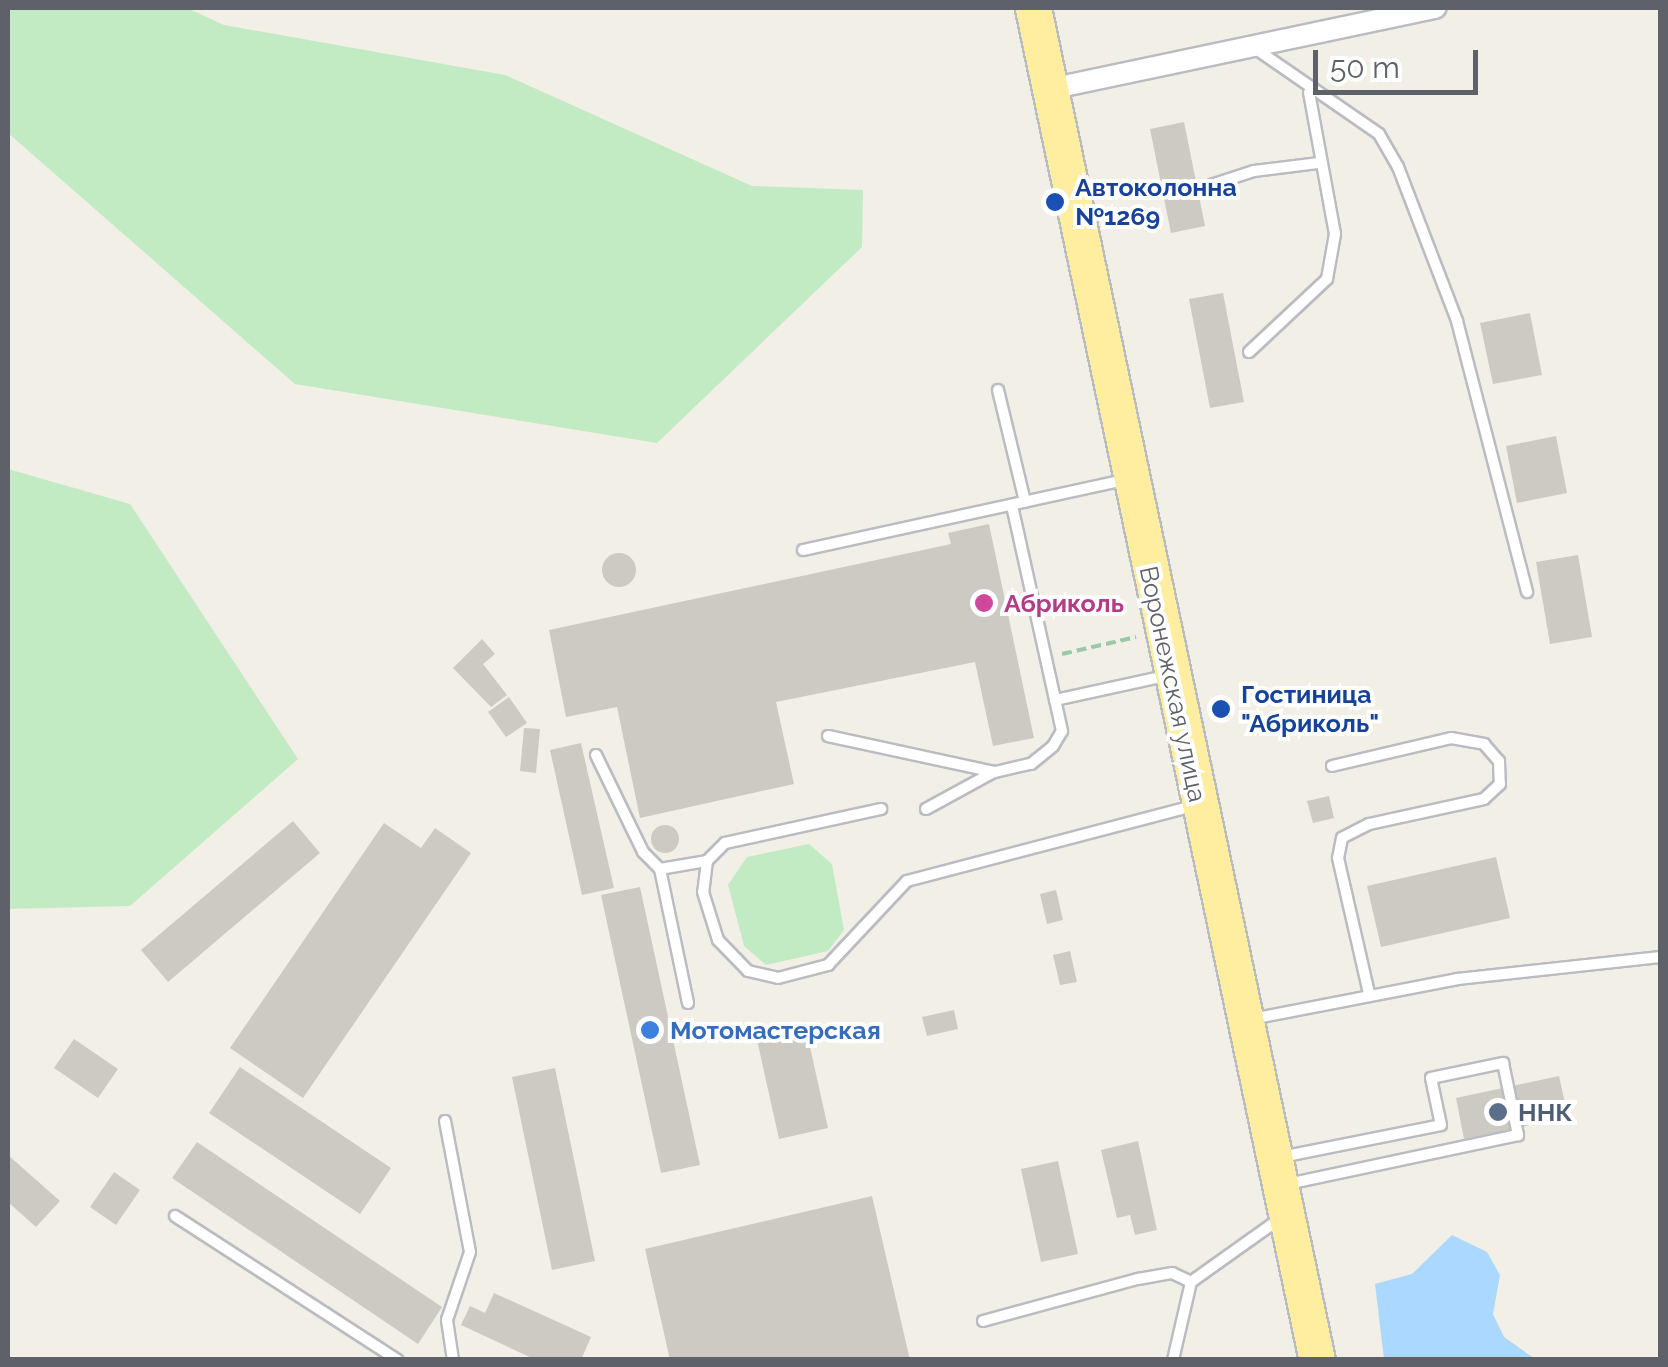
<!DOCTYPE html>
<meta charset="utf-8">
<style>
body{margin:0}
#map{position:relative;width:1668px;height:1367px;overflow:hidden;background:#f2efe7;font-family:Raleway,sans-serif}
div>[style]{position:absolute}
.green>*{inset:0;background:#c2ebc3}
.water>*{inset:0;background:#aad8ff}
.building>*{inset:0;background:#cdcac4}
.round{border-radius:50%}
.path>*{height:4px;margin-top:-2px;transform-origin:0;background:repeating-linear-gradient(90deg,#99caa8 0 10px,transparent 0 15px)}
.roads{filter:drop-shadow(2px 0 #b9bcc1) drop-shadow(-2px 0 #b9bcc1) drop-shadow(0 2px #b9bcc1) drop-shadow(0 -2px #b9bcc1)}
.service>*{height:10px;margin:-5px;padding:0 5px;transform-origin:5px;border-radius:5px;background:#fff}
.minor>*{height:20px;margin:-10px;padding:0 10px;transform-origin:10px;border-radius:10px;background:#fff}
.trunk>*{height:35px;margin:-17.5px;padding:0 17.5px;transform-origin:17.5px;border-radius:17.5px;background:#ffeda0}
.dots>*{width:28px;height:28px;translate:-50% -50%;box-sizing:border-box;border:5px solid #fff;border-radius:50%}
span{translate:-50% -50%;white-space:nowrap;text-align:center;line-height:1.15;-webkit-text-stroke:8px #fff;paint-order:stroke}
.transit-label{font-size:25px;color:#164399;font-weight:700}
.left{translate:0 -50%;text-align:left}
.hotel-label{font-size:25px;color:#b23c85;font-weight:700}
.street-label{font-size:25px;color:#5e6268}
.shop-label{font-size:25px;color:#366cbe;font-weight:700}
.service-label{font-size:25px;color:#4e5e75;font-weight:700}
.frame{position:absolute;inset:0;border:10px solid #5e6268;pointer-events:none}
.scale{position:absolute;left:1313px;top:50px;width:165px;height:45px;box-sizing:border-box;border:5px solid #5e6268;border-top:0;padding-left:12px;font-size:30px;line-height:35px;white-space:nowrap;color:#5e6268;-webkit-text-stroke:8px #fff;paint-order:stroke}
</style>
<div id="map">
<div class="green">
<div style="clip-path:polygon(8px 8px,187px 8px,224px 25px,505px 75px,752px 186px,863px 190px,862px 247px,657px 443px,295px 384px,8px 133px)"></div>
<div style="clip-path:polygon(8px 469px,130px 504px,298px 759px,130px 906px,8px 909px)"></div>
<div style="clip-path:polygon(809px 844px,832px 864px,844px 930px,828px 951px,766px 965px,744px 946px,728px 885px,747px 857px)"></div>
</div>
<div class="water">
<div style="clip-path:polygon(1452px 1235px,1487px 1252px,1500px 1275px,1493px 1314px,1504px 1337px,1535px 1359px,1384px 1359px,1375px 1284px,1412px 1274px)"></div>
</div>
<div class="building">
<div style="clip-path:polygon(1184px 122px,1205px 226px,1171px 233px,1150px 129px)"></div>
<div style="clip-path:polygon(1223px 293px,1244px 402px,1210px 408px,1189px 299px)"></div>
<div style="clip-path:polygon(1530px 313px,1542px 375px,1493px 384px,1480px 323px)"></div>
<div style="clip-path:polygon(1556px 436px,1567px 493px,1517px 503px,1506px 446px)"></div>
<div style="clip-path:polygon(989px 524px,1034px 738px,993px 746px,975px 662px,776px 702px,794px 784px,640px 818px,617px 707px,566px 717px,549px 630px,951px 544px,948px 533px)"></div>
<div class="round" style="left:602px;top:553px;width:34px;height:34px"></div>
<div style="clip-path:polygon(1578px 555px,1592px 637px,1550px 644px,1536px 562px)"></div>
<div style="clip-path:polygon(482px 639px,495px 654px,483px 664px,507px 695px,491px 707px,453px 668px)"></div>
<div style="clip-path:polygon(509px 697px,527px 723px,506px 737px,488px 712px)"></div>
<div style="clip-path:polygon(524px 728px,540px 729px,536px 773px,520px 771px)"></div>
<div style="clip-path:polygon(581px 743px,614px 888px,582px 895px,550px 750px)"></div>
<div style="clip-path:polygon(1329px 796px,1334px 818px,1313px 823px,1307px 801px)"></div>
<div style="clip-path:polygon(293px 821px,320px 853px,168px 982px,141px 950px)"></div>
<div style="clip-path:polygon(384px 823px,421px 848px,435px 828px,471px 853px,303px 1098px,230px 1048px)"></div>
<div class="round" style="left:651px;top:825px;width:28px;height:28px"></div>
<div style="clip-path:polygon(1496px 857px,1510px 918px,1381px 947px,1367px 886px)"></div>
<div style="clip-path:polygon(640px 887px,700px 1165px,661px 1173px,601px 895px)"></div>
<div style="clip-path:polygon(1056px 890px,1063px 920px,1047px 924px,1040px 894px)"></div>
<div style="clip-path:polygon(1070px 951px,1077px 982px,1060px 985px,1053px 955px)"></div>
<div style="clip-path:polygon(954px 1010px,958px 1029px,927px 1036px,922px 1017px)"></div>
<div style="clip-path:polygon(806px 1029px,828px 1128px,779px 1139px,757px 1040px)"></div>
<div style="clip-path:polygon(74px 1039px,118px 1069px,98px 1098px,54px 1068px)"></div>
<div style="clip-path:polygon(240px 1067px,391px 1168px,360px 1214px,209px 1113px)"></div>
<div style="clip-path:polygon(555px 1068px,595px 1261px,552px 1270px,512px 1077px)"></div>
<div style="clip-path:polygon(1559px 1076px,1568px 1117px,1464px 1139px,1456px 1098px)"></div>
<div style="clip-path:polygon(1138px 1141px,1157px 1230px,1135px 1235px,1130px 1215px,1117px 1218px,1101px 1150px)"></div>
<div style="clip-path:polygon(197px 1142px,442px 1307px,418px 1344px,172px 1178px)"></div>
<div style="clip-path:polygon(8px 1155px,60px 1201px,36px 1227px,8px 1202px)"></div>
<div style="clip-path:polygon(1058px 1161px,1078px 1254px,1041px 1262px,1021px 1169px)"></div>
<div style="clip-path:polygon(114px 1172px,140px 1190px,116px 1225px,90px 1207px)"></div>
<div style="clip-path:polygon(872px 1196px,910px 1360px,670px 1360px,645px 1249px)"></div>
<div style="clip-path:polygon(494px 1293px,591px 1337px,581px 1360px,536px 1360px,461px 1325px,470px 1306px,485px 1313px)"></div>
</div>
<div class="path">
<div style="left:1062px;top:654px;width:76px;rotate:-12.9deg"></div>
</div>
<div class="roads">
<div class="service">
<div style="left:1253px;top:47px;width:153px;rotate:34.6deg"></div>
<div style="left:1379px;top:134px;width:38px;rotate:60deg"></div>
<div style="left:1398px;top:167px;width:165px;rotate:69deg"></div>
<div style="left:1457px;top:321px;width:280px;rotate:75.5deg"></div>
<div style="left:1211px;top:185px;width:45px;rotate:-18deg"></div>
<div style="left:1254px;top:171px;width:64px;rotate:-7.1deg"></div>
<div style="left:1249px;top:352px;width:107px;rotate:-43.1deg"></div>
<div style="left:1327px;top:279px;width:46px;rotate:-79.9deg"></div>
<div style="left:1335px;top:234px;width:144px;rotate:-100.4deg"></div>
<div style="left:998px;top:390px;width:115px;rotate:76.4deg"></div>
<div style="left:803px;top:550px;width:329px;rotate:-12.3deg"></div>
<div style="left:1055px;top:700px;width:113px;rotate:-12.3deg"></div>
<div style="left:828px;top:736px;width:171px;rotate:12.2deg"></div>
<div style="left:995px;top:772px;width:37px;rotate:-13deg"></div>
<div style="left:1031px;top:764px;width:28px;rotate:-39deg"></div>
<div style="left:1053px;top:746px;width:17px;rotate:-59deg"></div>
<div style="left:1062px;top:731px;width:231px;rotate:-102.5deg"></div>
<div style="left:596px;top:755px;width:108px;rotate:64.1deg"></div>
<div style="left:643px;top:852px;width:24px;rotate:45deg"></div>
<div style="left:660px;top:869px;width:48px;rotate:-9.7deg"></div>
<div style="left:707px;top:861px;width:25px;rotate:-45deg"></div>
<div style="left:725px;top:843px;width:160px;rotate:-12.3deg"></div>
<div style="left:1332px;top:766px;width:122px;rotate:-13.2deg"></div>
<div style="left:1451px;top:738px;width:34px;rotate:10deg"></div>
<div style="left:1484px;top:744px;width:23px;rotate:49deg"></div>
<div style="left:1499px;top:761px;width:23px;rotate:88deg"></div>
<div style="left:1500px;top:784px;width:22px;rotate:137deg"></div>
<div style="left:1484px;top:799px;width:118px;rotate:167.7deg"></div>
<div style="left:1369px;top:824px;width:30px;rotate:153deg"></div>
<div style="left:1342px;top:838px;width:20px;rotate:101deg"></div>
<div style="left:1338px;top:858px;width:139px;rotate:77.1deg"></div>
<div style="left:926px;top:809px;width:77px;rotate:-28.6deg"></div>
<div style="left:707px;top:861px;width:31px;rotate:97deg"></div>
<div style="left:703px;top:892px;width:50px;rotate:72.6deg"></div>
<div style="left:718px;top:940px;width:43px;rotate:45.9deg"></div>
<div style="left:748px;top:971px;width:31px;rotate:13deg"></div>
<div style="left:778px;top:978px;width:52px;rotate:-14.6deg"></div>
<div style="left:828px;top:965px;width:115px;rotate:-46.8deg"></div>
<div style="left:907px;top:881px;width:296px;rotate:-14.7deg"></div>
<div style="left:660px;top:869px;width:137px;rotate:78.2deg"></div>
<div style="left:1252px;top:1019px;width:210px;rotate:-11deg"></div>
<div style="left:1458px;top:979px;width:203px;rotate:-6.2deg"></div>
<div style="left:445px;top:1121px;width:133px;rotate:79.2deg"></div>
<div style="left:470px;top:1252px;width:72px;rotate:108.7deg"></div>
<div style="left:447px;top:1320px;width:40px;rotate:81.5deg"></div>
<div style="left:1281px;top:1157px;width:163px;rotate:-11.3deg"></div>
<div style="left:1441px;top:1125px;width:48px;rotate:-102deg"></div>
<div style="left:1431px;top:1078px;width:74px;rotate:-11.8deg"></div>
<div style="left:1503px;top:1063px;width:74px;rotate:78.2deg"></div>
<div style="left:1518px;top:1135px;width:235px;rotate:168deg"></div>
<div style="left:175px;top:1216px;width:265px;rotate:32.9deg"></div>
<div style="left:983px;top:1321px;width:161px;rotate:-15.2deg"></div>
<div style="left:1138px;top:1279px;width:35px;rotate:-10deg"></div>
<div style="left:1172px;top:1273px;width:21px;rotate:25deg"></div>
<div style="left:1173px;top:1360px;width:80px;rotate:-77deg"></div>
<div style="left:1191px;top:1282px;width:112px;rotate:-35.5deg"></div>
</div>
<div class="minor">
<div style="left:1050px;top:89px;width:394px;rotate:-11.9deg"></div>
</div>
<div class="trunk">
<div style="left:1033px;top:8px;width:1382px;rotate:78.14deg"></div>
</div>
</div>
<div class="dots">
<div style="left:1055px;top:202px;background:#1a4fb4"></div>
<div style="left:984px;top:603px;background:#d1479c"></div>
<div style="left:1221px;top:709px;background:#1a4fb4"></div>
<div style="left:650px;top:1030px;background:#3f7fe0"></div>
<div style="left:1498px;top:1112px;background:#5c6f8a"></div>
</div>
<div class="transit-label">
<span class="left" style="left:1075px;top:202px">Автоколонна<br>№1269</span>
<span class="left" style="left:1241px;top:709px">Гостиница<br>"Абриколь"</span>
</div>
<div class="hotel-label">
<span class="left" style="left:1004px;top:603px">Абриколь</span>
</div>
<div class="street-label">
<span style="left:1173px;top:684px;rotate:78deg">Воронежская улица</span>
</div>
<div class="shop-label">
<span class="left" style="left:670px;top:1030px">Мотомастерская</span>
</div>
<div class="service-label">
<span class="left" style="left:1518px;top:1112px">ННК</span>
</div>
<div class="frame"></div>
<div class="scale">50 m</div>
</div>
